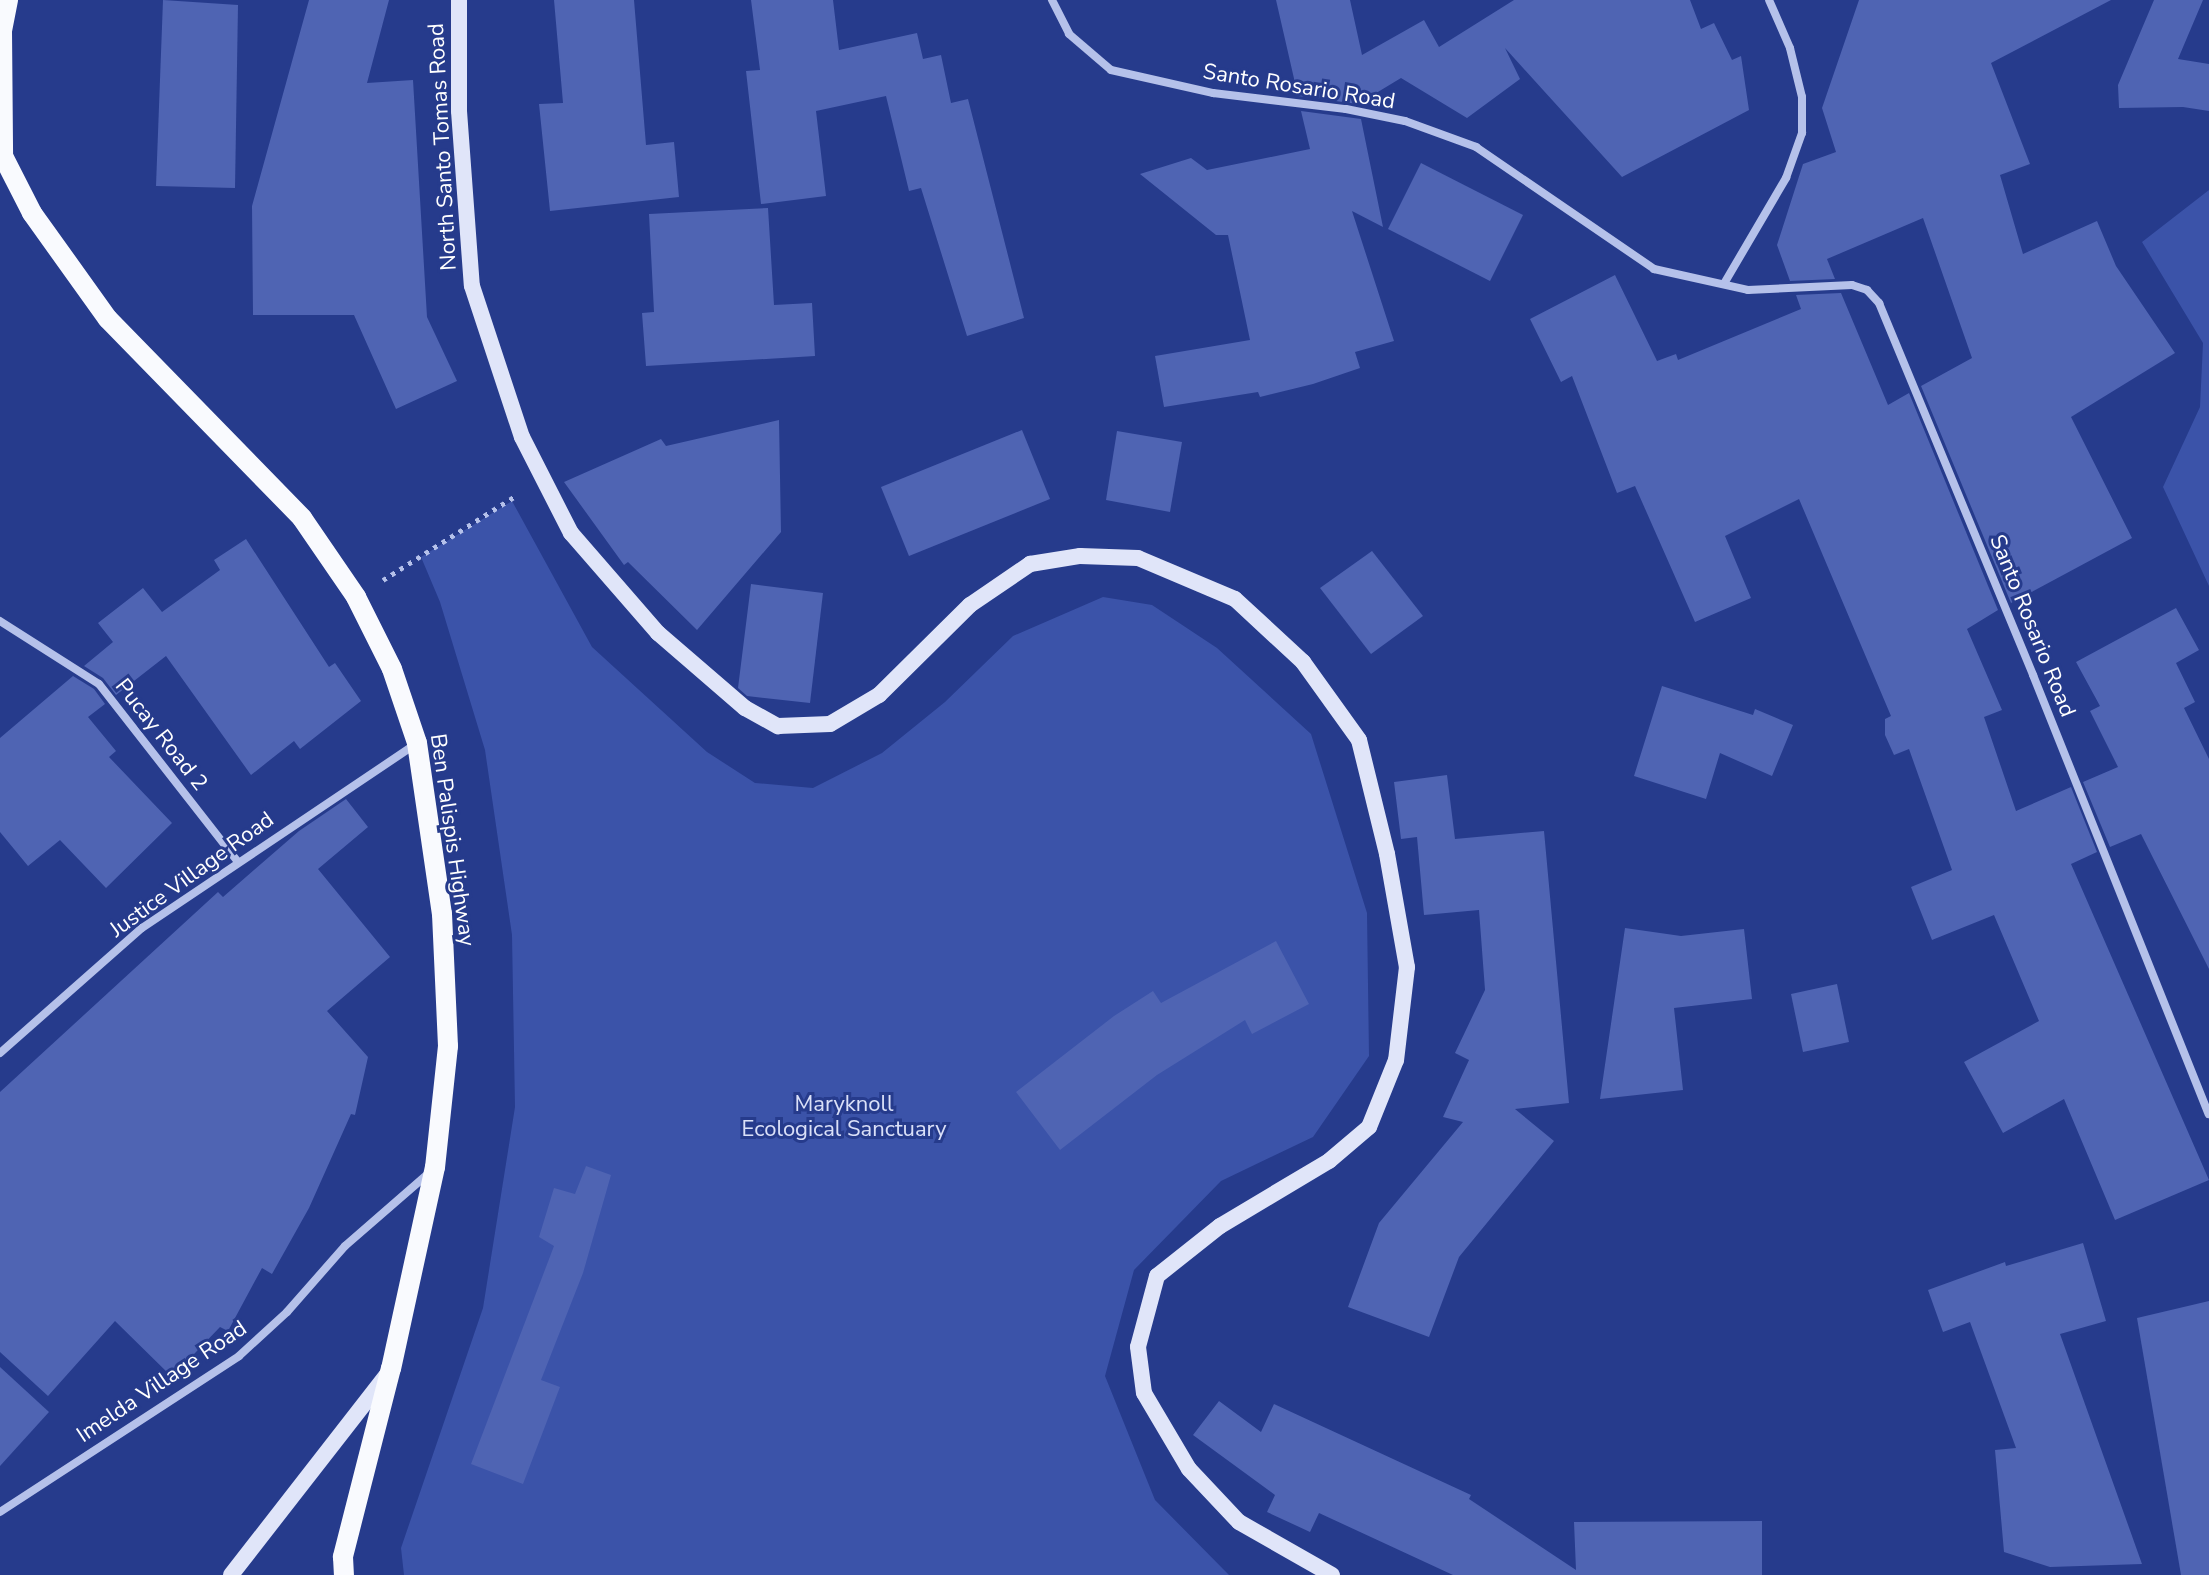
<!DOCTYPE html>
<style>
body{margin:0}
#map{position:relative;width:2209px;height:1575px;overflow:hidden;background:#263b8c;font-family:"Nunito Sans",sans-serif}
div>[style]{position:absolute}
.green>*{inset:0;background:#3b53a9}
.building>*{inset:0;background:#4f64b3}
.path>*{height:5px;margin-top:-2.5px;transform-origin:0;background:repeating-linear-gradient(90deg,#b5c1ea 0 4px,transparent 0 10px)}
.street>*{height:8px;margin:-4px;padding:0 4px;transform-origin:4px;border-radius:4px;background:#b5c1ea}
.secondary>*{height:16px;margin:-8px;padding:0 8px;transform-origin:8px;border-radius:8px;background:#e0e5f9}
.primary>*{height:20px;margin:-10px;padding:0 10px;transform-origin:10px;border-radius:10px;background:#f9fafe}
span{translate:-50% -50%;white-space:nowrap;text-align:center;line-height:1.15;-webkit-text-stroke:6px #263b8c;paint-order:stroke}
.street-label{font-size:22px;color:#fff}
.park-label{font-size:22px;color:#dae0f8}
</style>
<div id="map">
<div class="green">
<div style="clip-path:polygon(2209px 190px,2209px 586px,2163px 487px,2200px 407px,2203px 343px,2142px 242px)"></div>
<div style="clip-path:polygon(512px 501px,592px 647px,707px 752px,755px 783px,813px 788px,882px 753px,945px 702px,1013px 636px,1103px 597px,1152px 605px,1217px 648px,1311px 734px,1367px 913px,1369px 1056px,1313px 1137px,1221px 1181px,1134px 1270px,1105px 1376px,1155px 1500px,1229px 1575px,404px 1575px,401px 1548px,483px 1308px,515px 1107px,512px 935px,485px 750px,440px 602px,421px 557px)"></div>
</div>
<div class="building">
<div style="clip-path:polygon(163px 0,238px 5px,235px 188px,156px 186px)"></div>
<div style="clip-path:polygon(309px 0,389px 0,367px 83px,413px 80px,427px 317px,457px 381px,396px 409px,354px 315px,253px 315px,252px 206px)"></div>
<div style="clip-path:polygon(554px 0,634px 0,646px 145px,674px 142px,679px 197px,550px 211px,539px 104px,563px 103px)"></div>
<div style="clip-path:polygon(751px 0,833px 0,839px 50px,917px 33px,923px 59px,941px 55px,951px 103px,968px 99px,1024px 318px,967px 336px,921px 188px,909px 191px,886px 96px,816px 111px,826px 196px,761px 204px,746px 71px,760px 70px)"></div>
<div style="clip-path:polygon(1276px 0,1350px 0,1362px 55px,1424px 20px,1439px 47px,1514px 0,1690px 0,1701px 29px,1714px 23px,1732px 60px,1741px 56px,1749px 110px,1622px 177px,1505px 48px,1520px 79px,1467px 118px,1401px 78px,1358px 104px,1298px 96px)"></div>
<div style="clip-path:polygon(1859px 0,2111px 0,1991px 63px,2030px 164px,2000px 175px,2023px 254px,2097px 221px,2116px 266px,2175px 353px,2071px 417px,2132px 538px,2011px 603px,1921px 386px,1972px 358px,1923px 218px,1827px 259px,1835px 279px,1790px 281px,1777px 245px,1803px 164px,1836px 152px,1822px 108px)"></div>
<div style="clip-path:polygon(2154px 0,2203px 0,2178px 59px,2209px 64px,2209px 111px,2183px 107px,2119px 108px,2118px 85px)"></div>
<div style="clip-path:polygon(1301px 111px,1361px 119px,1383px 227px,1352px 211px,1394px 341px,1355px 352px,1360px 368px,1313px 384px,1260px 397px,1258px 392px,1164px 407px,1155px 356px,1250px 340px,1228px 235px,1216px 235px,1140px 174px,1191px 158px,1207px 170px,1310px 149px)"></div>
<div style="clip-path:polygon(1421px 163px,1523px 215px,1490px 281px,1388px 229px)"></div>
<div style="clip-path:polygon(768px 208px,774px 305px,812px 303px,815px 356px,646px 366px,642px 313px,654px 312px,649px 214px)"></div>
<div style="clip-path:polygon(1615px 275px,1657px 361px,1676px 354px,1678px 360px,1801px 309px,1796px 295px,1841px 293px,1888px 405px,1909px 393px,1998px 610px,1967px 629px,2002px 710px,1984px 717px,2016px 811px,2071px 787px,2097px 852px,2071px 864px,2209px 1180px,2115px 1220px,2064px 1099px,2003px 1133px,1964px 1062px,2039px 1021px,1994px 915px,1932px 940px,1911px 887px,1952px 870px,1909px 749px,1894px 755px,1885px 735px,1885px 719px,1891px 716px,1799px 499px,1725px 536px,1751px 598px,1695px 622px,1635px 486px,1617px 493px,1572px 376px,1561px 382px,1530px 319px)"></div>
<div style="clip-path:polygon(779px 420px,781px 532px,697px 630px,628px 562px,624px 565px,564px 482px,661px 439px,666px 446px)"></div>
<div style="clip-path:polygon(1022px 430px,1050px 499px,909px 556px,881px 487px)"></div>
<div style="clip-path:polygon(1117px 431px,1182px 442px,1170px 512px,1106px 500px)"></div>
<div style="clip-path:polygon(246px 539px,329px 667px,335px 663px,361px 701px,300px 749px,294px 741px,251px 775px,166px 656px,116px 695px,103px 678px,84px 666px,113px 642px,98px 623px,143px 588px,162px 612px,220px 570px,214px 560px)"></div>
<div style="clip-path:polygon(1372px 551px,1423px 616px,1371px 654px,1320px 588px)"></div>
<div style="clip-path:polygon(751px 584px,823px 593px,810px 703px,747px 696px,738px 688px)"></div>
<div style="clip-path:polygon(2176px 608px,2199px 650px,2176px 663px,2195px 702px,2184px 708px,2209px 759px,2209px 969px,2141px 834px,2110px 847px,2083px 782px,2118px 767px,2090px 711px,2100px 706px,2076px 662px)"></div>
<div style="clip-path:polygon(73px 676px,94px 689px,105px 704px,88px 717px,116px 751px,109px 757px,172px 823px,106px 888px,60px 840px,28px 866px,0 832px,0 738px)"></div>
<div style="clip-path:polygon(1662px 686px,1753px 715px,1755px 709px,1793px 725px,1772px 776px,1720px 753px,1706px 799px,1634px 776px)"></div>
<div style="clip-path:polygon(1447px 775px,1455px 839px,1544px 831px,1569px 1103px,1515px 1109px,1554px 1141px,1459px 1257px,1429px 1337px,1348px 1307px,1379px 1223px,1463px 1122px,1443px 1117px,1469px 1060px,1455px 1053px,1485px 990px,1479px 910px,1424px 915px,1417px 837px,1401px 839px,1394px 782px)"></div>
<div style="clip-path:polygon(346px 799px,368px 827px,318px 869px,390px 957px,327px 1011px,368px 1057px,355px 1115px,351px 1114px,309px 1208px,272px 1274px,262px 1268px,228px 1331px,220px 1327px,172px 1377px,115px 1321px,48px 1396px,0 1352px,0 1092px,218px 892px,223px 897px,299px 831px)"></div>
<div style="clip-path:polygon(1625px 928px,1681px 936px,1744px 929px,1752px 999px,1674px 1008px,1683px 1090px,1600px 1099px)"></div>
<div style="clip-path:polygon(1276px 941px,1309px 1004px,1252px 1034px,1245px 1020px,1157px 1075px,1060px 1150px,1016px 1092px,1114px 1016px,1153px 991px,1161px 1003px)"></div>
<div style="clip-path:polygon(1837px 984px,1849px 1042px,1803px 1052px,1791px 994px)"></div>
<div style="clip-path:polygon(586px 1166px,611px 1175px,583px 1273px,541px 1380px,560px 1387px,523px 1484px,471px 1464px,554px 1246px,539px 1237px,554px 1188px,575px 1194px)"></div>
<div style="clip-path:polygon(2083px 1243px,2106px 1321px,2060px 1334px,2142px 1564px,2050px 1567px,2004px 1552px,1995px 1450px,2016px 1448px,1970px 1322px,1943px 1332px,1928px 1290px,2005px 1262px,2006px 1266px)"></div>
<div style="clip-path:polygon(2209px 1301px,2209px 1575px,2181px 1575px,2137px 1318px)"></div>
<div style="clip-path:polygon(0 1367px,49px 1412px,0 1466px)"></div>
<div style="clip-path:polygon(1219px 1401px,1261px 1432px,1274px 1404px,1471px 1495px,1469px 1499px,1576px 1570px,1574px 1522px,1762px 1521px,1762px 1575px,1453px 1575px,1319px 1513px,1310px 1532px,1267px 1512px,1275px 1495px,1193px 1435px)"></div>
</div>
<div class="path">
<div style="left:383px;top:580px;width:159px;rotate:-32.4deg"></div>
</div>
<div class="street">
<div style="left:1052px;top:0;width:38px;rotate:63deg"></div>
<div style="left:1069px;top:34px;width:55px;rotate:40.6deg"></div>
<div style="left:1111px;top:70px;width:105px;rotate:12.7deg"></div>
<div style="left:1213px;top:93px;width:134px;rotate:6.9deg"></div>
<div style="left:1346px;top:109px;width:60px;rotate:11.5deg"></div>
<div style="left:1405px;top:121px;width:76px;rotate:20.1deg"></div>
<div style="left:1476px;top:147px;width:216px;rotate:34.4deg"></div>
<div style="left:1654px;top:269px;width:96px;rotate:12.6deg"></div>
<div style="left:1748px;top:290px;width:104px;rotate:-2.8deg"></div>
<div style="left:1852px;top:285px;width:16px;rotate:18deg"></div>
<div style="left:1867px;top:290px;width:18px;rotate:47deg"></div>
<div style="left:1879px;top:303px;width:403px;rotate:67.5deg"></div>
<div style="left:2033px;top:675px;width:473px;rotate:68.2deg"></div>
<div style="left:1725px;top:282px;width:121px;rotate:-59.6deg"></div>
<div style="left:1786px;top:178px;width:48px;rotate:-70.4deg"></div>
<div style="left:1802px;top:133px;width:36px;rotate:-90deg"></div>
<div style="left:1802px;top:97px;width:50px;rotate:-103.8deg"></div>
<div style="left:1790px;top:48px;width:52px;rotate:-113.6deg"></div>
<div style="left:0;top:621px;width:117px;rotate:32.5deg"></div>
<div style="left:99px;top:684px;width:226px;rotate:52deg"></div>
<div style="left:0;top:1053px;width:189px;rotate:-41.4deg"></div>
<div style="left:142px;top:928px;width:330px;rotate:-33.9deg"></div>
<div style="left:0;top:1512px;width:285px;rotate:-33.1deg"></div>
<div style="left:239px;top:1356px;width:65px;rotate:-42.5deg"></div>
<div style="left:287px;top:1312px;width:88px;rotate:-48.7deg"></div>
<div style="left:345px;top:1246px;width:113px;rotate:-41deg"></div>
</div>
<div class="secondary">
<div style="left:459px;top:0;width:111px;rotate:90deg"></div>
<div style="left:459px;top:111px;width:175px;rotate:85.8deg"></div>
<div style="left:472px;top:286px;width:159px;rotate:71.7deg"></div>
<div style="left:522px;top:437px;width:108px;rotate:63deg"></div>
<div style="left:571px;top:533px;width:133px;rotate:49deg"></div>
<div style="left:658px;top:633px;width:115px;rotate:40.8deg"></div>
<div style="left:745px;top:708px;width:38px;rotate:29deg"></div>
<div style="left:778px;top:726px;width:52px;rotate:-2.2deg"></div>
<div style="left:830px;top:724px;width:57px;rotate:-30.6deg"></div>
<div style="left:879px;top:695px;width:128px;rotate:-44.7deg"></div>
<div style="left:970px;top:605px;width:73px;rotate:-34.3deg"></div>
<div style="left:1030px;top:564px;width:51px;rotate:-9.1deg"></div>
<div style="left:1080px;top:556px;width:58px;rotate:2deg"></div>
<div style="left:1138px;top:558px;width:105px;rotate:22.9deg"></div>
<div style="left:1235px;top:599px;width:93px;rotate:42.8deg"></div>
<div style="left:1303px;top:662px;width:96px;rotate:54.3deg"></div>
<div style="left:1359px;top:740px;width:117px;rotate:76.2deg"></div>
<div style="left:1387px;top:854px;width:115px;rotate:80deg"></div>
<div style="left:1407px;top:967px;width:94px;rotate:96.7deg"></div>
<div style="left:1396px;top:1060px;width:72px;rotate:111.9deg"></div>
<div style="left:1369px;top:1127px;width:52px;rotate:139.6deg"></div>
<div style="left:1329px;top:1161px;width:127px;rotate:149.2deg"></div>
<div style="left:1220px;top:1226px;width:80px;rotate:141.6deg"></div>
<div style="left:1157px;top:1276px;width:73px;rotate:105deg"></div>
<div style="left:1138px;top:1347px;width:46px;rotate:82.6deg"></div>
<div style="left:1144px;top:1393px;width:88px;rotate:59.4deg"></div>
<div style="left:1189px;top:1469px;width:73px;rotate:46.7deg"></div>
<div style="left:1239px;top:1522px;width:107px;rotate:29.7deg"></div>
<div style="left:231px;top:1575px;width:256px;rotate:-52.1deg"></div>
</div>
<div class="primary">
<div style="left:8px;top:0;width:32px;rotate:101deg"></div>
<div style="left:2px;top:31px;width:125px;rotate:89.5deg"></div>
<div style="left:3px;top:156px;width:64px;rotate:63deg"></div>
<div style="left:32px;top:213px;width:130px;rotate:54.4deg"></div>
<div style="left:108px;top:319px;width:278px;rotate:45.7deg"></div>
<div style="left:302px;top:518px;width:96px;rotate:55.6deg"></div>
<div style="left:356px;top:597px;width:80px;rotate:63.4deg"></div>
<div style="left:392px;top:669px;width:78px;rotate:71.3deg"></div>
<div style="left:417px;top:743px;width:173px;rotate:81.7deg"></div>
<div style="left:442px;top:914px;width:132px;rotate:87.4deg"></div>
<div style="left:448px;top:1046px;width:122px;rotate:96.1deg"></div>
<div style="left:435px;top:1167px;width:206px;rotate:102.3deg"></div>
<div style="left:391px;top:1368px;width:195px;rotate:104.3deg"></div>
<div style="left:343px;top:1557px;width:18px;rotate:87deg"></div>
</div>
<div class="street-label">
<span style="left:1299px;top:87px;rotate:9deg">Santo Rosario Road</span>
<span style="left:443px;top:147px;rotate:-93deg">North Santo Tomas Road</span>
<span style="left:2032px;top:626px;rotate:68deg">Santo Rosario Road</span>
<span style="left:161px;top:735px;rotate:52deg">Pucay Road 2</span>
<span style="left:452px;top:840px;rotate:82deg">Ben Palispis Highway</span>
<span style="left:192px;top:875px;rotate:-36deg">Justice Village Road</span>
<span style="left:162px;top:1382px;rotate:-34deg">Imelda Village Road</span>
</div>
<div class="park-label">
<span style="left:844px;top:1117px">Maryknoll<br>Ecological Sanctuary</span>
</div>
</div>
